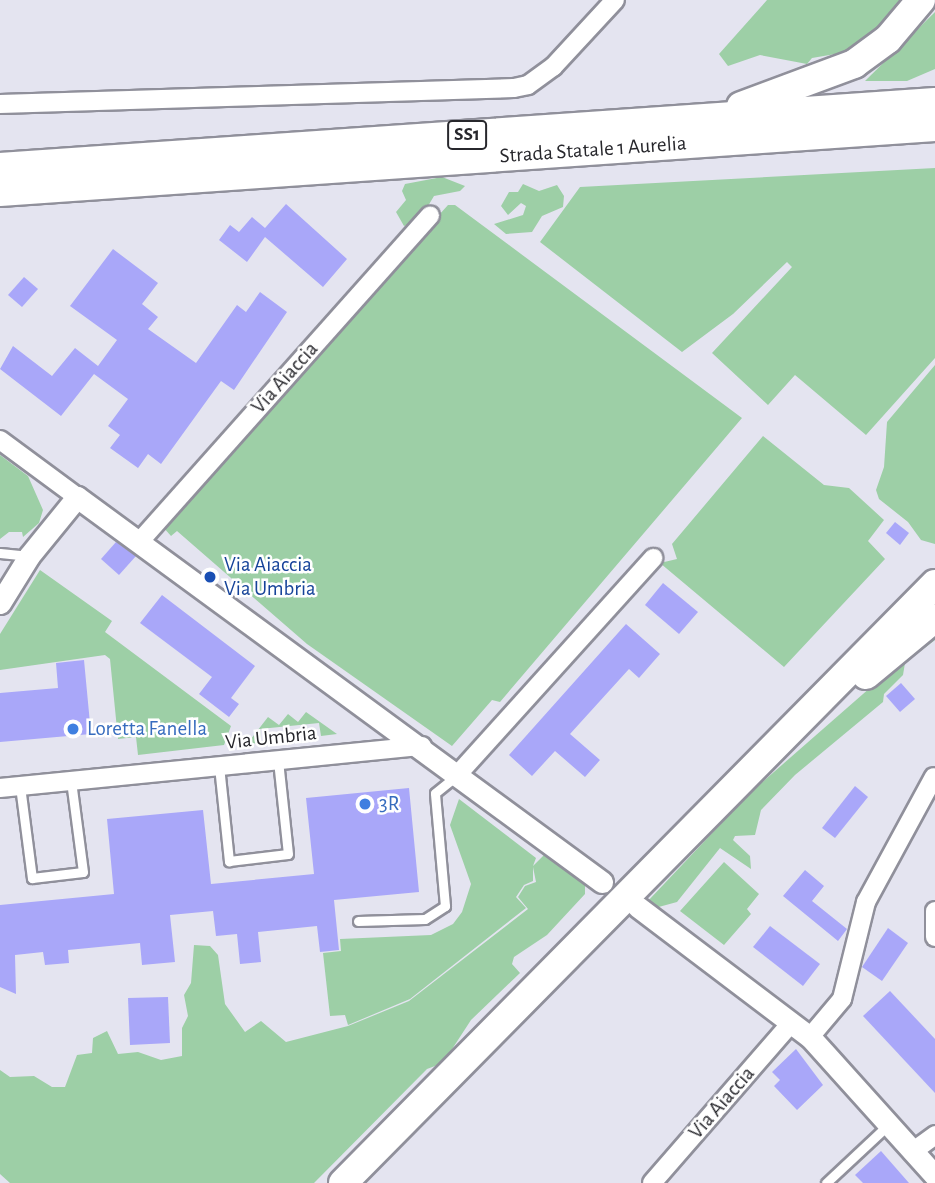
<!DOCTYPE html>
<style>
body{margin:0}
#map{position:relative;width:935px;height:1183px;overflow:hidden;background:#e4e4f0;font-family:"Alegreya Sans",sans-serif}
div>[style]{position:absolute}
.green>*{inset:0;background:#9dcfa6}
.building>*{inset:0;background:#a9a7f9}
.roads{filter:drop-shadow(2px 0 #90909b) drop-shadow(-2px 0 #90909b) drop-shadow(0 2px #90909b) drop-shadow(0 -2px #90909b)}
.service>*{height:9px;margin:-4.5px;padding:0 4.5px;transform-origin:4.5px;border-radius:4.5px;background:#fff}
.minor>*{height:18px;margin:-9px;padding:0 9px;transform-origin:9px;border-radius:9px;background:#fff}
.tertiary>*{height:21px;margin:-10.5px;padding:0 10.5px;transform-origin:10.5px;border-radius:10.5px;background:#fff}
.trunk>*{height:28px;margin:-14px;padding:0 14px;transform-origin:14px;border-radius:14px;background:#fff}
.dots>*{width:19px;height:19px;translate:-50% -50%;box-sizing:border-box;border:4px solid #fff;border-radius:50%}
span{translate:-50% -50%;white-space:nowrap;text-align:center;line-height:1.15;-webkit-text-stroke:5px #fff;paint-order:stroke}
.shield-label span{padding:2px 5px;background:#fff;border:2px solid;border-radius:5px;-webkit-text-stroke-width:0}
.shield-label{font-size:19px;color:#27272c;font-weight:700}
.street-label{font-size:21px;color:#27272c}
.transit-label{font-size:21px;color:#164399}
.left{translate:0 -50%;text-align:left}
.shop-label{font-size:21px;color:#366cbe}
</style>
<div id="map">
<div class="green">
<div style="clip-path:polygon(767px 0,901px 0,877px 32px,847px 52px,812px 58px,807px 64px,760px 55px,728px 66px,719px 54px)"></div>
<div style="clip-path:polygon(935px 12px,935px 69px,907px 81px,865px 81px)"></div>
<div style="clip-path:polygon(935px 168px,935px 358px,866px 435px,795px 375px,768px 405px,712px 353px,792px 267px,787px 262px,733px 314px,682px 352px,540px 242px,580px 187px)"></div>
<div style="clip-path:polygon(442px 177px,465px 186px,460px 191px,434px 196px,419px 221px,404px 226px,396px 212px,406px 200px,402px 191px,405px 184px)"></div>
<div style="clip-path:polygon(523px 184px,539px 191px,557px 185px,564px 196px,563px 207px,542px 216px,532px 232px,506px 234px,494px 224px,523px 215px,526px 206px,521px 203px,508px 215px,501px 206px,509px 192px,518px 192px)"></div>
<div style="clip-path:polygon(448px 205px,455px 205px,742px 418px,500px 702px,492px 700px,452px 746px,307px 644px,177px 531px,171px 536px,163px 527px,169px 514px)"></div>
<div style="clip-path:polygon(935px 365px,935px 544px,921px 540px,908px 522px,879px 499px,876px 490px,884px 467px,887px 422px)"></div>
<div style="clip-path:polygon(763px 436px,824px 485px,849px 488px,884px 520px,868px 541px,885px 559px,784px 667px,660px 563px,677px 559px,672px 544px)"></div>
<div style="clip-path:polygon(0 455px,28px 476px,43px 510px,39px 523px,23px 537px,22px 532px,9px 532px,0 539px)"></div>
<div style="clip-path:polygon(40px 570px,112px 621px,105px 632px,231px 726px,224px 745px,138px 755px,136px 737px,118px 739px,110px 659px,105px 655px,0 670px,0 634px)"></div>
<div style="clip-path:polygon(935px 631px,935px 640px,905px 663px,903px 675px,884px 694px,883px 702px,795px 775px,761px 810px,755px 835px,735px 836px,733px 840px,750px 856px,751px 869px,720px 848px,677px 902px,655px 908px,647px 902px,751px 792px)"></div>
<div style="clip-path:polygon(306px 712px,337px 734px,321px 736px,319px 723px,260px 729px,261px 743px,247px 744px,268px 717px,279px 725px,288px 714px,298px 722px)"></div>
<div style="clip-path:polygon(459px 799px,536px 858px,533px 866px,545px 854px,560px 856px,585px 878px,585px 894px,547px 935px,514px 957px,512px 964px,520px 973px,471px 1020px,443px 1063px,427px 1069px,314px 1183px,10px 1183px,0 1174px,0 1070px,10px 1077px,34px 1076px,52px 1087px,65px 1087px,77px 1055px,92px 1053px,93px 1038px,107px 1031px,118px 1054px,138px 1052px,161px 1060px,182px 1056px,182px 1028px,188px 1016px,184px 995px,191px 983px,194px 945px,210px 946px,218px 955px,225px 1004px,245px 1032px,261px 1021px,286px 1042px,348px 1026px,409px 1001px,528px 909px,518px 897px,525px 886px,536px 882px,533px 867px,533px 881px,524px 885px,516px 897px,526px 908px,410px 999px,348px 1025px,345px 1015px,330px 1016px,323px 953px,341px 951px,340px 939px,431px 935px,453px 924px,462px 912px,471px 884px,450px 825px)"></div>
<div style="clip-path:polygon(724px 862px,759px 894px,747px 909px,751px 914px,724px 945px,680px 911px)"></div>
</div>
<div class="building">
<div style="clip-path:polygon(286px 204px,347px 259px,323px 287px,265px 237px,247px 262px,219px 240px,230px 225px,239px 232px,252px 217px,265px 228px)"></div>
<div style="clip-path:polygon(113px 249px,158px 283px,142px 304px,158px 317px,148px 329px,196px 363px,237px 305px,246px 312px,260px 292px,287px 312px,234px 390px,221px 381px,161px 464px,148px 454px,138px 468px,110px 448px,120px 435px,108px 426px,128px 399px,94px 374px,61px 416px,0 369px,13px 346px,52px 376px,75px 348px,98px 366px,117px 340px,70px 306px)"></div>
<div style="clip-path:polygon(24px 277px,38px 289px,22px 307px,8px 295px)"></div>
<div style="clip-path:polygon(895px 522px,909px 533px,900px 545px,886px 533px)"></div>
<div style="clip-path:polygon(116px 542px,136px 556px,119px 575px,101px 559px)"></div>
<div style="clip-path:polygon(663px 583px,698px 612px,679px 634px,645px 605px)"></div>
<div style="clip-path:polygon(162px 595px,255px 666px,231px 698px,239px 704px,229px 717px,199px 694px,212px 677px,140px 623px)"></div>
<div style="clip-path:polygon(626px 624px,660px 654px,639px 678px,629px 669px,570px 734px,600px 760px,585px 777px,555px 751px,532px 776px,509px 755px)"></div>
<div style="clip-path:polygon(84px 660px,91px 734px,0 742px,0 693px,58px 688px,56px 663px)"></div>
<div style="clip-path:polygon(901px 683px,915px 699px,900px 712px,886px 696px)"></div>
<div style="clip-path:polygon(855px 786px,868px 797px,835px 838px,822px 828px)"></div>
<div style="clip-path:polygon(409px 788px,419px 892px,334px 900px,339px 950px,320px 952px,317px 926px,258px 932px,261px 962px,240px 964px,237px 934px,216px 936px,213px 911px,170px 915px,175px 962px,142px 965px,140px 943px,68px 950px,69px 963px,45px 965px,43px 952px,15px 955px,16px 994px,0 987px,0 905px,114px 894px,107px 819px,203px 810px,211px 884px,314px 874px,306px 798px)"></div>
<div style="clip-path:polygon(805px 870px,824px 886px,812px 901px,847px 929px,838px 941px,783px 896px)"></div>
<div style="clip-path:polygon(770px 926px,820px 964px,803px 986px,753px 947px)"></div>
<div style="clip-path:polygon(888px 928px,908px 943px,882px 981px,862px 967px)"></div>
<div style="clip-path:polygon(890px 991px,935px 1039px,935px 1093px,863px 1016px)"></div>
<div style="clip-path:polygon(168px 997px,170px 1043px,130px 1045px,128px 998px)"></div>
<div style="clip-path:polygon(796px 1049px,823px 1085px,797px 1110px,774px 1086px,780px 1080px,772px 1072px)"></div>
<div style="clip-path:polygon(881px 1151px,909px 1183px,863px 1183px,855px 1175px)"></div>
</div>
<div class="roads">
<div class="service">
<div style="left:0;top:553px;width:27px;rotate:6deg"></div>
<div style="left:219px;top:766px;width:96px;rotate:84deg"></div>
<div style="left:229px;top:861px;width:59px;rotate:-6.8deg"></div>
<div style="left:288px;top:854px;width:95px;rotate:-96.1deg"></div>
<div style="left:20px;top:786px;width:93px;rotate:82.6deg"></div>
<div style="left:32px;top:878px;width:51px;rotate:-6.7deg"></div>
<div style="left:83px;top:872px;width:92px;rotate:-97.5deg"></div>
<div style="left:358px;top:921px;width:67px;rotate:-1.7deg"></div>
<div style="left:425px;top:919px;width:24px;rotate:-33deg"></div>
<div style="left:445px;top:906px;width:113px;rotate:-95.1deg"></div>
<div style="left:435px;top:793px;width:28px;rotate:-39deg"></div>
<div style="left:826px;top:1183px;width:85px;rotate:-43.1deg"></div>
</div>
<div class="minor">
<div style="left:0;top:104px;width:514px;rotate:-1.78deg"></div>
<div style="left:514px;top:88px;width:14px;rotate:-12deg"></div>
<div style="left:528px;top:85px;width:31px;rotate:-36deg"></div>
<div style="left:553px;top:67px;width:91px;rotate:-47.2deg"></div>
<div style="left:0;top:440px;width:96px;rotate:36.5deg"></div>
<div style="left:140px;top:541px;width:436px;rotate:-48.3deg"></div>
<div style="left:459px;top:773px;width:290px;rotate:-47.9deg"></div>
<div style="left:0;top:788px;width:424px;rotate:-5.7deg"></div>
<div style="left:935px;top:911px;width:26px;rotate:90deg"></div>
<div style="left:810px;top:1037px;width:50px;rotate:-49.9deg"></div>
<div style="left:842px;top:999px;width:100px;rotate:-76.1deg"></div>
<div style="left:866px;top:902px;width:142px;rotate:-61.5deg"></div>
<div style="left:912px;top:1152px;width:29px;rotate:-36deg"></div>
<div style="left:652px;top:1183px;width:213px;rotate:-49deg"></div>
</div>
<div class="tertiary">
<div style="left:0;top:603px;width:55px;rotate:-58.3deg"></div>
<div style="left:29px;top:556px;width:76px;rotate:-50.9deg"></div>
<div style="left:77px;top:497px;width:651px;rotate:36.25deg"></div>
<div style="left:638px;top:907px;width:216px;rotate:37.1deg"></div>
<div style="left:810px;top:1037px;width:187px;rotate:48deg"></div>
</div>
<div class="trunk">
<div style="left:741px;top:106px;width:121px;rotate:-20.4deg"></div>
<div style="left:854px;top:64px;width:42px;rotate:-36.3deg"></div>
<div style="left:888px;top:39px;width:51px;rotate:-49.8deg"></div>
<div style="left:0;top:167px;width:937px;rotate:-3.98deg"></div>
<div style="left:0;top:192px;width:937px;rotate:-3.98deg"></div>
<div style="left:866px;top:675px;width:89px;rotate:-39.6deg"></div>
<div style="left:343px;top:1183px;width:842px;rotate:-45.34deg"></div>
</div>
</div>
<div class="dots">
<div style="left:210px;top:577px;background:#1a4fb4"></div>
<div style="left:73px;top:729px;background:#3f7fe0"></div>
<div style="left:365px;top:804px;background:#3f7fe0"></div>
</div>
<div class="shield-label">
<span style="left:467px;top:135px">SS1</span>
</div>
<div class="street-label">
<span style="left:593px;top:150px;rotate:-4deg">Strada Statale 1 Aurelia</span>
<span style="left:285px;top:378px;rotate:-48deg">Via Aiaccia</span>
<span style="left:271px;top:738px;rotate:-6deg">Via Umbria</span>
<span style="left:722px;top:1103px;rotate:-49deg">Via Aiaccia</span>
</div>
<div class="transit-label">
<span class="left" style="left:224px;top:577px">Via Aiaccia<br>Via Umbria</span>
</div>
<div class="shop-label">
<span class="left" style="left:87px;top:729px">Loretta Fanella</span>
<span class="left" style="left:379px;top:804px">3R</span>
</div>
</div>
